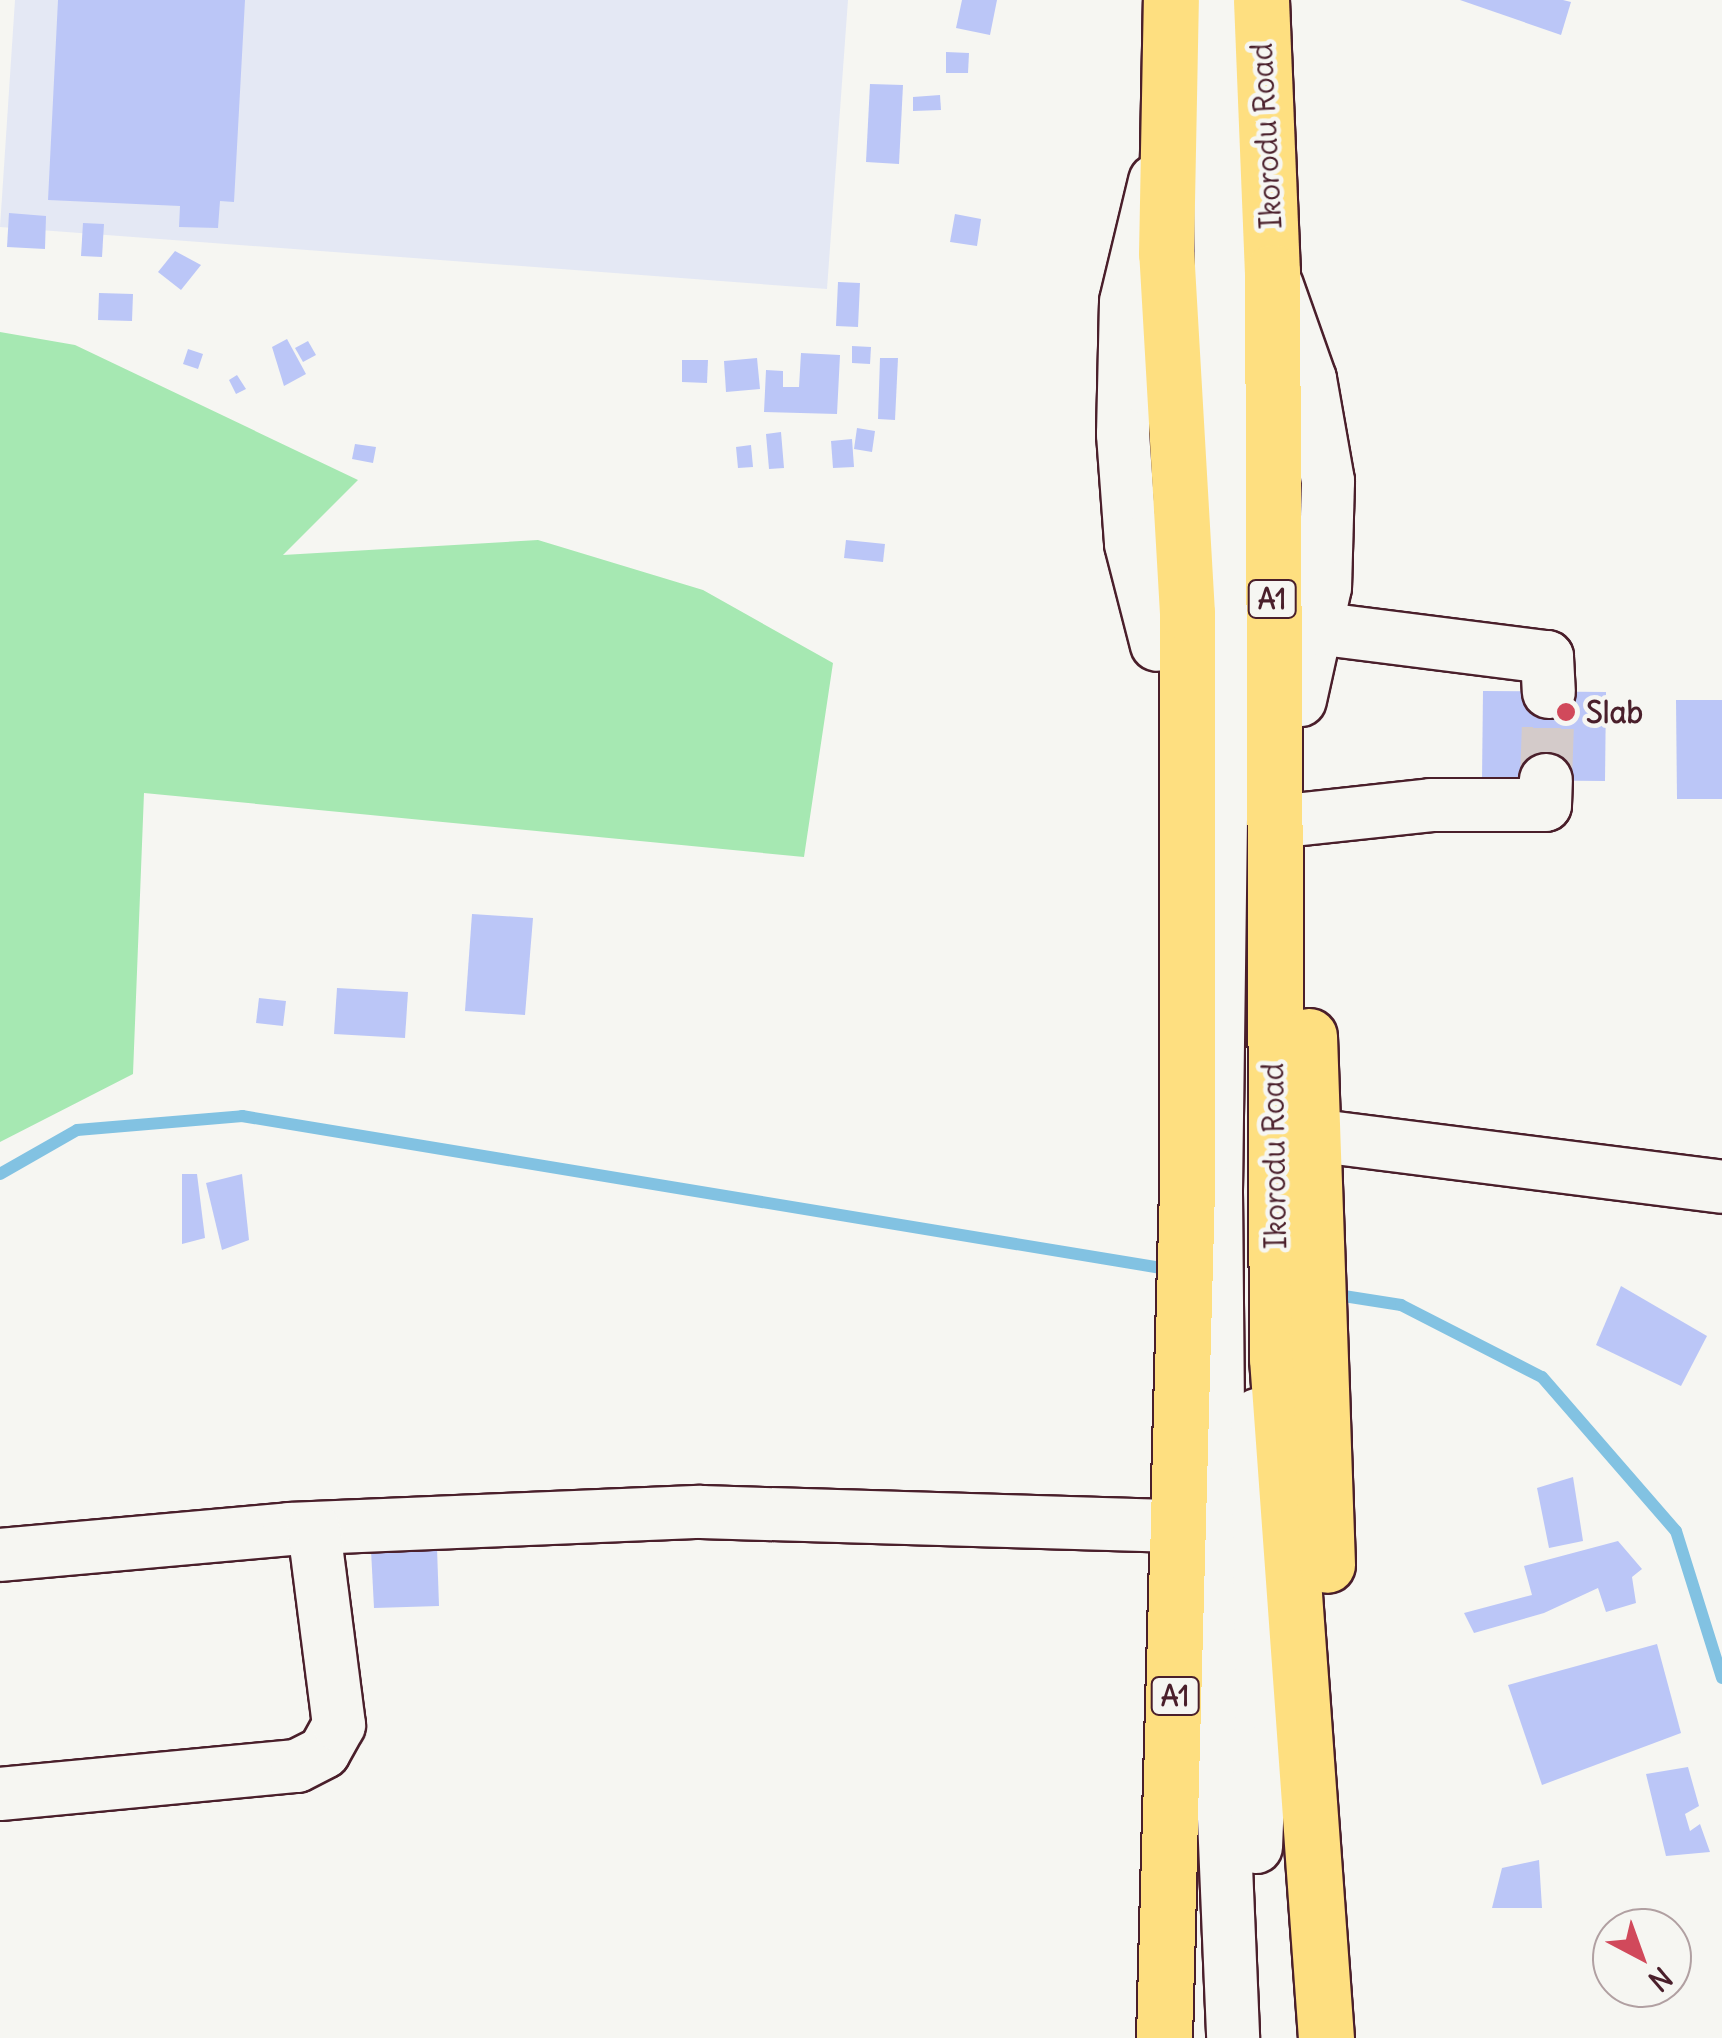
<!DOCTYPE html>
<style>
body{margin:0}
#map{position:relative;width:1722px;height:2038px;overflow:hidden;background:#f6f6f2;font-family:Delius,sans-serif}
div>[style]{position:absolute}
.built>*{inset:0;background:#e4e8f4}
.green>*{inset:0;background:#a6e8b2}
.stream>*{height:12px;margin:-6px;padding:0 6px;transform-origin:6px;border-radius:6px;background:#82c2e2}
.building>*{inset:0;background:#bbc6f7}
.minor-tunnel>*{height:52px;margin-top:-26px;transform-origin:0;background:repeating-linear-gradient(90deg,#d4cbca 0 52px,transparent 0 78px)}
.roads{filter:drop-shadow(2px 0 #4a1f2b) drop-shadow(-2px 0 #4a1f2b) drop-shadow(0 2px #4a1f2b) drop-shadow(0 -2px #4a1f2b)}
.minor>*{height:52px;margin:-26px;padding:0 26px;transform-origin:26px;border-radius:26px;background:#f6f6f2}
.highway>*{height:55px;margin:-27.5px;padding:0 27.5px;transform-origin:27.5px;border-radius:27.5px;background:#fedf80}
.dots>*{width:28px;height:28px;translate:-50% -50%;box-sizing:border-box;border:5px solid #f6f6f2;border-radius:50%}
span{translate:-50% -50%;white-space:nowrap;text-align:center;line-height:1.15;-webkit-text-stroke:9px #f6f6f2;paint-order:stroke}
.shield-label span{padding:2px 8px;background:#f6f6f2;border:2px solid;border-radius:8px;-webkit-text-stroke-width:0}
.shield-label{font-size:28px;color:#4a1f2b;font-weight:700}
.street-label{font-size:30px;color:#4a1f2b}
.poi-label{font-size:30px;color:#4a1f2b;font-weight:700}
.left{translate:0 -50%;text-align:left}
.north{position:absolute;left:1592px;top:1908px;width:100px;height:100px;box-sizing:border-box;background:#f6f6f2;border:2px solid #b1a0a2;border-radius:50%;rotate:139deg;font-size:28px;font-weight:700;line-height:40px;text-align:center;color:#4a1f2b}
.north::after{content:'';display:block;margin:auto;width:35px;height:45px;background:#d1495b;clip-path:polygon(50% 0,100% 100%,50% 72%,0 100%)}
</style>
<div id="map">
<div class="built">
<div style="clip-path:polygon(15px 0,848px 0,827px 289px,0 227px)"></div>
</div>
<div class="green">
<div style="clip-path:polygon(0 332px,75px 345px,358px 480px,283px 555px,538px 540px,703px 590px,833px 663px,804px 857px,144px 793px,133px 1074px,0 1142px)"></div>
</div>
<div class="stream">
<div style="left:0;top:1174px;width:89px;rotate:-29.7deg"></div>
<div style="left:77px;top:1130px;width:166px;rotate:-4.8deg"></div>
<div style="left:242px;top:1116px;width:944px;rotate:9.39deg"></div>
<div style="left:1331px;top:1294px;width:71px;rotate:8.9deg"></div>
<div style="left:1401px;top:1305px;width:158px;rotate:27.1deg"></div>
<div style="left:1542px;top:1377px;width:204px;rotate:49deg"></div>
<div style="left:1676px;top:1531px;width:154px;rotate:72.6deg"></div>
</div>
<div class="building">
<div style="clip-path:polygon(58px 0,245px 0,234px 202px,220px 201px,218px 228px,179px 227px,180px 206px,48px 200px)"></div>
<div style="clip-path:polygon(962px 0,997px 0,990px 35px,956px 28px)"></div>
<div style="clip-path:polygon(1460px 0,1563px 0,1571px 2px,1561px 35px)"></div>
<div style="clip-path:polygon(946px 52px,969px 53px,968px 73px,946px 73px)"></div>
<div style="clip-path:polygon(870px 84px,903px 85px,899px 164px,866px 162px)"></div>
<div style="clip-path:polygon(940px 95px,941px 110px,913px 111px,913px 97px)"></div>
<div style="clip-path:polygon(9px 213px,46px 216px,45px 249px,7px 247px)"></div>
<div style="clip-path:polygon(955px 214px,981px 219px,977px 246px,950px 242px)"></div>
<div style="clip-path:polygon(83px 223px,104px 224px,102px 257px,81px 256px)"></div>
<div style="clip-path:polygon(175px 251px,201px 265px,181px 290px,158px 272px)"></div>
<div style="clip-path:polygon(838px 282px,860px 283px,858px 327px,836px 326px)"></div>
<div style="clip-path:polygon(99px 293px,133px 294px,132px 321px,98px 320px)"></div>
<div style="clip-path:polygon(287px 339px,306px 374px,284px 386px,272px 347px)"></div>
<div style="clip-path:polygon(308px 341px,316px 355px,303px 362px,295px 348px)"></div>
<div style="clip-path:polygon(852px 346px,871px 347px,870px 364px,852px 363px)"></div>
<div style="clip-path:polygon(188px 349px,203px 354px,198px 369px,183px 364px)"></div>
<div style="clip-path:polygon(801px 353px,840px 355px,837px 414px,764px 412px,766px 370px,783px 371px,783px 387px,799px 387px)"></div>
<div style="clip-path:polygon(757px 358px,760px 389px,726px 392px,724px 361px)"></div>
<div style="clip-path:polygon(880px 358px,898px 358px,895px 420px,878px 419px)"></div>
<div style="clip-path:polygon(682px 360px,708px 360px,707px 383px,682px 382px)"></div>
<div style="clip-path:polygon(237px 375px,246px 389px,236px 394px,229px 380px)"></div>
<div style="clip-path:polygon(857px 428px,875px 431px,872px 452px,854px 449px)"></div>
<div style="clip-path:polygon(781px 432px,784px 468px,769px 469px,766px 434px)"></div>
<div style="clip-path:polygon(852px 439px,854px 467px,833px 468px,831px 441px)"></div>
<div style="clip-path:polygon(355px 444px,376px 447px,373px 463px,352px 459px)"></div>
<div style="clip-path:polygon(751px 445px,753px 467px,738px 468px,736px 447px)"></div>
<div style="clip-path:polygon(846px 540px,885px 544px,883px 562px,844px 558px)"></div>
<div style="clip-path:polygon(1483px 691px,1606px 692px,1605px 781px,1482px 780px)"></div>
<div style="clip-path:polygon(1676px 700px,1722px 700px,1722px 799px,1677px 799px)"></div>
<div style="clip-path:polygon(472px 914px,533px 918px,525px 1015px,465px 1011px)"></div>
<div style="clip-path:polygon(337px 988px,408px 992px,405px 1038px,334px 1034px)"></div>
<div style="clip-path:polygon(259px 998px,286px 1001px,283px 1026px,256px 1023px)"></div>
<div style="clip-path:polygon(182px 1174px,197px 1174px,205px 1238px,182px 1244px)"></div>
<div style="clip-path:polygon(242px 1174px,249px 1240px,222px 1250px,206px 1183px)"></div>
<div style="clip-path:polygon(1621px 1286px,1707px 1336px,1681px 1386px,1596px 1345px)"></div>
<div style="clip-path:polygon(1573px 1477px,1583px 1541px,1549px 1548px,1537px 1488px)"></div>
<div style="clip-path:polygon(1618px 1541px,1642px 1569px,1632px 1577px,1636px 1603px,1606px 1612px,1598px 1588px,1544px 1613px,1474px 1633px,1464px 1613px,1532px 1595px,1524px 1566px)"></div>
<div style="clip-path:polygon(437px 1548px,439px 1606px,374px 1608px,371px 1550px)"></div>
<div style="clip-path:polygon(1657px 1644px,1681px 1733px,1542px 1785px,1508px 1685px)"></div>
<div style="clip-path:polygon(1688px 1767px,1699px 1806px,1685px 1814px,1690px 1831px,1700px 1824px,1710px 1852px,1666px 1856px,1646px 1774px)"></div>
<div style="clip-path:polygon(1539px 1860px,1542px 1908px,1492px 1908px,1502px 1868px)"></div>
</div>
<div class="minor-tunnel">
<div style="left:1546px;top:780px;width:88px;rotate:-88deg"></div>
</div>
<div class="roads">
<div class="minor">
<div style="left:1218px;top:0;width:596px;rotate:89.42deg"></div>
<div style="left:1224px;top:596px;width:596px;rotate:90.77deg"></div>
<div style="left:1216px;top:1192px;width:555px;rotate:89.48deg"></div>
<div style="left:1221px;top:1747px;width:291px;rotate:87.6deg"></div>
<div style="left:1155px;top:181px;width:124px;rotate:103.5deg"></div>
<div style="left:1126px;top:302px;width:132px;rotate:91.3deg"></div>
<div style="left:1123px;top:434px;width:110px;rotate:85.8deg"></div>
<div style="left:1131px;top:544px;width:104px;rotate:75.6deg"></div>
<div style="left:1277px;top:286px;width:99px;rotate:70.5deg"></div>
<div style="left:1310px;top:379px;width:104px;rotate:80deg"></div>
<div style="left:1328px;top:481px;width:106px;rotate:91.6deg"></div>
<div style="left:1325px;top:587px;width:116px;rotate:102.5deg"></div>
<div style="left:1316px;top:628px;width:233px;rotate:7.2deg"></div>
<div style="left:1547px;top:657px;width:35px;rotate:87deg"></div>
<div style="left:1303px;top:819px;width:129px;rotate:-6.2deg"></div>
<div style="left:1431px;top:805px;width:114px"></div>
<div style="left:1545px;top:805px;width:25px;rotate:-88deg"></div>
<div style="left:1312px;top:1135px;width:413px;rotate:7.2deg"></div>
<div style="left:0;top:1555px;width:290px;rotate:-5.1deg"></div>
<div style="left:289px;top:1529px;width:412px;rotate:-2.4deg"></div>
<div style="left:701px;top:1512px;width:459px;rotate:1.7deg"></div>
<div style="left:0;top:1794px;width:298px;rotate:-5.4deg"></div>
<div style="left:297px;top:1766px;width:30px;rotate:-27deg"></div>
<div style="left:324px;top:1752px;width:31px;rotate:-61deg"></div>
<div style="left:339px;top:1725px;width:198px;rotate:-97.3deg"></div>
<div style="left:1256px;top:1847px;width:144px;rotate:-87.6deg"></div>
<div style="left:1262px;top:1703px;width:288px;rotate:-91deg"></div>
</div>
<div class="highway">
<div style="left:1261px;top:0;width:272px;rotate:87.7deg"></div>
<div style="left:1272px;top:272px;width:1086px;rotate:89.74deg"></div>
<div style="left:1277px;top:1358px;width:682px;rotate:85.88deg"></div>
<div style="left:1309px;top:1036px;width:529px;rotate:88.05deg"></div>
<div style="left:1164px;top:2038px;width:849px;rotate:-88.45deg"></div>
<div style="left:1187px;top:1189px;width:576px;rotate:-90deg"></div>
<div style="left:1187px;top:613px;width:360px;rotate:-93.3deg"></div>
<div style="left:1166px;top:254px;width:254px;rotate:-88.9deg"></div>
</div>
</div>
<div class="dots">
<div style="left:1566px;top:712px;background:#d1495b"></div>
</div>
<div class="shield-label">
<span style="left:1272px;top:599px">A1</span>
<span style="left:1175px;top:1696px">A1</span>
</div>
<div class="street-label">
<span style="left:1266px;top:136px;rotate:-93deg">Ikorodu Road</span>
<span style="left:1274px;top:1156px;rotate:-91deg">Ikorodu Road</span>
</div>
<div class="poi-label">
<span class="left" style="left:1586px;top:712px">Slab</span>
</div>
<div class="north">N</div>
</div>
